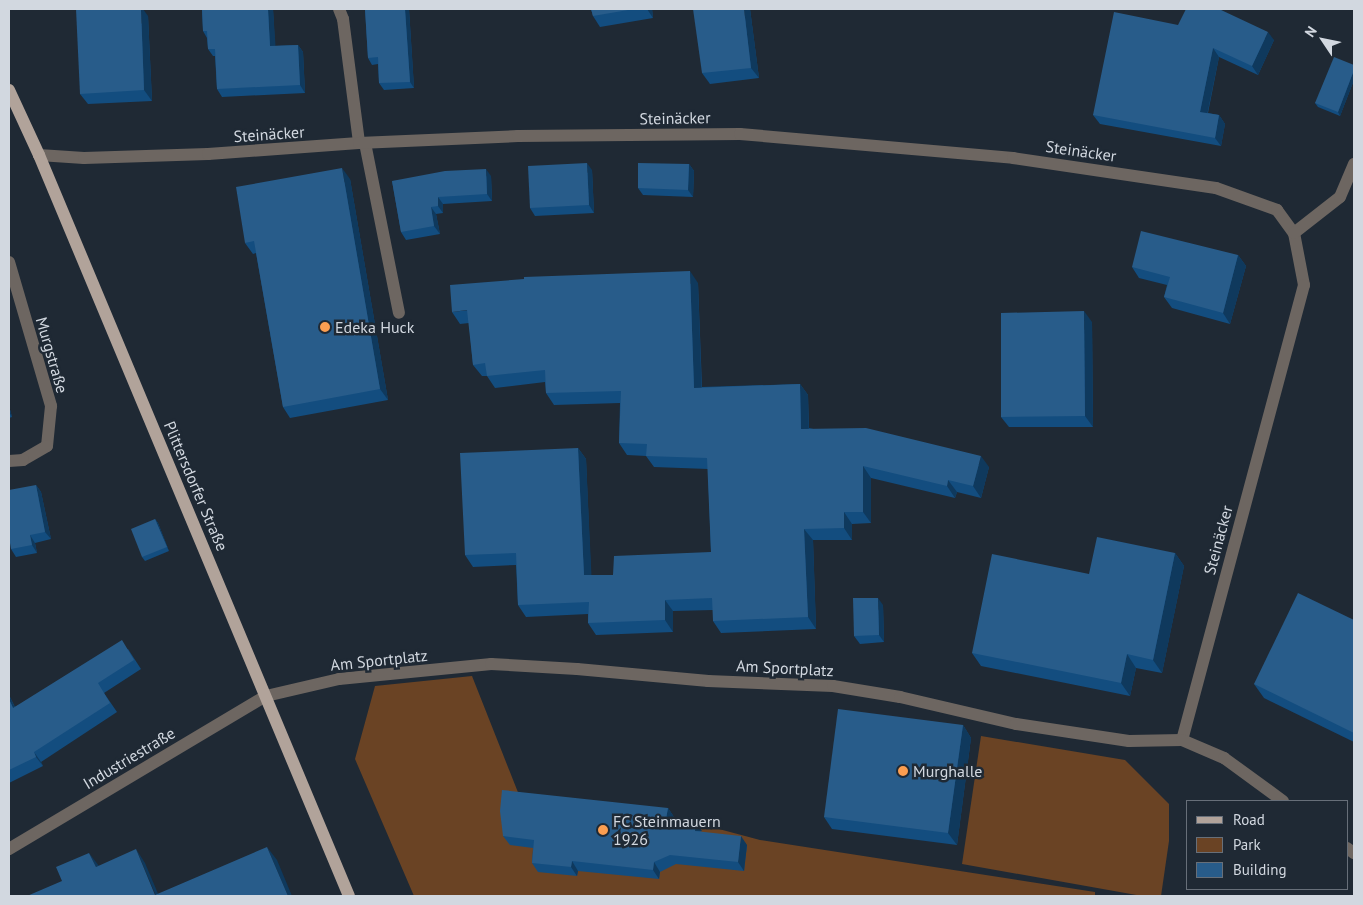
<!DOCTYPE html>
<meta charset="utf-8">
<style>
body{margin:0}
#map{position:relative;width:1363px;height:905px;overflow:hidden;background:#1f2934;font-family:"PT Sans",sans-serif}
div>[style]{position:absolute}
.green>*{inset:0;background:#6a4324}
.minor>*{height:12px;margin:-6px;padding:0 6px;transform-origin:6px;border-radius:6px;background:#6d6661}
.major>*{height:12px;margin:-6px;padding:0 6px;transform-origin:6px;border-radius:6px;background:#b1a39a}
.wall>*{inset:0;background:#134d7f}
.shaded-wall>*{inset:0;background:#0f395d}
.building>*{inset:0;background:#285c8a}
.dots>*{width:14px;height:14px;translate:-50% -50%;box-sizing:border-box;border:2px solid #1f2934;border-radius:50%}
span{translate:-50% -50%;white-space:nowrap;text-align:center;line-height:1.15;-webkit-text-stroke:5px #1f2934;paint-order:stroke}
.street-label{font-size:16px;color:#d2d8e0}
.poi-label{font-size:16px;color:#d2d8e0}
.left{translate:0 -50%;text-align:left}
.frame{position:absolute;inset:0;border:10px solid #d2d8e0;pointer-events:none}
.legend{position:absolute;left:1186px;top:800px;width:162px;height:90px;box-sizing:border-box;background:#1f2934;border:1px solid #676f79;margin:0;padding:6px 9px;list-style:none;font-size:15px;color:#d2d8e0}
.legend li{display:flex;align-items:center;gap:10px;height:25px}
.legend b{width:25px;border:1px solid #676f79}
.north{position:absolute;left:1298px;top:15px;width:50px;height:50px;-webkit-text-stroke:4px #1f2934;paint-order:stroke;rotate:304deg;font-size:14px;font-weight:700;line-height:20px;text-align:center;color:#d2d8e0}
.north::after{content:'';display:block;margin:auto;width:18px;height:22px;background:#d2d8e0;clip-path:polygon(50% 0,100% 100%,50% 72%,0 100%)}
</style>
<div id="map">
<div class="green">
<div style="clip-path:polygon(472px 676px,521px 800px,674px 817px,760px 840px,1095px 892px,1095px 896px,414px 896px,355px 759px,375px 686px)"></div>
<div style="clip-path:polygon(981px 736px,1125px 760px,1169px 804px,1169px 841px,1161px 896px,1142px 896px,962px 864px)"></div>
</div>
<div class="minor">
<div style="left:339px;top:9px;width:11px;rotate:68deg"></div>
<div style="left:343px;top:19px;width:125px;rotate:82.6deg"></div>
<div style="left:365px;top:143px;width:173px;rotate:78.7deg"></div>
<div style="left:39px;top:155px;width:45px;rotate:3.8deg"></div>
<div style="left:84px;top:158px;width:124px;rotate:-1.8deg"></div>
<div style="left:208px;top:154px;width:151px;rotate:-4.2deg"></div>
<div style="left:359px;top:143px;width:159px;rotate:-2.5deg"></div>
<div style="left:518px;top:136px;width:222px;rotate:-0.5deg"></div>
<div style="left:740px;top:134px;width:274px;rotate:5deg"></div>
<div style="left:1013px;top:158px;width:205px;rotate:8.4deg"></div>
<div style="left:1216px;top:188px;width:65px;rotate:19.8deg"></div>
<div style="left:1277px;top:210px;width:29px;rotate:54deg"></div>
<div style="left:1294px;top:233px;width:53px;rotate:79.1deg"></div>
<div style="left:1304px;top:285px;width:471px;rotate:105deg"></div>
<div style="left:1294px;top:233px;width:58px;rotate:-38deg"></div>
<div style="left:1340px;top:197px;width:36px;rotate:-67deg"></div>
<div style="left:9px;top:262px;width:150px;rotate:73.7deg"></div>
<div style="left:51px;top:406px;width:40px;rotate:95.7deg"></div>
<div style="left:47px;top:446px;width:28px;rotate:150deg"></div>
<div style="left:23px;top:460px;width:14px;rotate:176deg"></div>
<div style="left:1347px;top:848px;width:9px;rotate:36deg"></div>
<div style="left:9px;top:849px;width:299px;rotate:-30.8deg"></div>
<div style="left:266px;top:696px;width:75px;rotate:-13.1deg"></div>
<div style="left:339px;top:679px;width:153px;rotate:-5.6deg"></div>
<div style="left:491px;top:664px;width:86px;rotate:3.3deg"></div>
<div style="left:577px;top:669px;width:132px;rotate:5.2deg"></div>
<div style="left:708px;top:681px;width:125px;rotate:2.3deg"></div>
<div style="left:833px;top:686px;width:68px;rotate:9.3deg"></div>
<div style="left:900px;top:697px;width:119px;rotate:13.1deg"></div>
<div style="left:1016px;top:724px;width:114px;rotate:8.6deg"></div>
<div style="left:1129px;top:741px;width:53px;rotate:-1.1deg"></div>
<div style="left:1182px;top:740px;width:46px;rotate:23.2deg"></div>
<div style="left:1224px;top:758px;width:73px;rotate:36.1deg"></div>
</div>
<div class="major">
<div style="left:9px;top:90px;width:72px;rotate:65.2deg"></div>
<div style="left:39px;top:155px;width:803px;rotate:67.3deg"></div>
</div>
<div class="wall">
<div style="clip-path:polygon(202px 9px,273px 9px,275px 46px,298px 45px,303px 52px,305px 93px,222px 97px,217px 89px,215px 56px,213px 56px,208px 49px,207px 38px,203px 31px)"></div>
<div style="clip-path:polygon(365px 9px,409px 9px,414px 88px,384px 90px,379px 83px,378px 64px,372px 65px,368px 58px)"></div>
<div style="clip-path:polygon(591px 9px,652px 9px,653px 18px,600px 27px,593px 16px)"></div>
<div style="clip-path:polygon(750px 9px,759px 78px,710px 84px,702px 73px)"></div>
<div style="clip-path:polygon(148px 16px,152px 101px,88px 104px,80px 94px)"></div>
<div style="clip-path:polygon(1178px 25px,1274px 40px,1258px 75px,1219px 57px,1208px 113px,1219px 115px,1225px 124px,1221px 146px,1100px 124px,1093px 115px)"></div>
<div style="clip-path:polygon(1354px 65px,1354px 80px,1340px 116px,1318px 107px,1315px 103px)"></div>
<div style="clip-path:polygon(689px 164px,694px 171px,693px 197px,643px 195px,638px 188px)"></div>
<div style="clip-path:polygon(592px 170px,594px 213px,535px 216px,530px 208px)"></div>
<div style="clip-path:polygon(491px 176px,492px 201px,443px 204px,443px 213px,436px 214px,440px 234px,406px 240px,401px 232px,392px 181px)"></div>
<div style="clip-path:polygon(350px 179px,388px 400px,290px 418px,283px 407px,256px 253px,253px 254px,245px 243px)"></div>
<div style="clip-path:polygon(1238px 255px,1246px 266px,1230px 324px,1172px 308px,1164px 297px,1167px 285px,1139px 278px,1132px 267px)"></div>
<div style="clip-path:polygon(698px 283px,702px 387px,800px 384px,808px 395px,809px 428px,989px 467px,981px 498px,957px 492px,955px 498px,871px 478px,871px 523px,852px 524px,852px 540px,813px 540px,816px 629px,721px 633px,713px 621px,713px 610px,673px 611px,673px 632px,596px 635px,588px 623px,588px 614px,526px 617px,518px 605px,516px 565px,473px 567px,465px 555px,578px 448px,586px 459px,591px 575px,613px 575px,711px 552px,708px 469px,654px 467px,646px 456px,627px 455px,619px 443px,620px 403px,554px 405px,546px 393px,545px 382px,495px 388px,487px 376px,482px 376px,473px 365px,469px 323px,460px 324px,452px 312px)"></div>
<div style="clip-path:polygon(1092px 322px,1093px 427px,1009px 427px,1001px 417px)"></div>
<div style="clip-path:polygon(9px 406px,12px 417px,9px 418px)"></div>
<div style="clip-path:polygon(36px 485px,41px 492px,51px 539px,35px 543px,37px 553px,16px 557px,11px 549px)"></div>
<div style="clip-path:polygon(155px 519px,158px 523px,169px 551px,145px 561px,142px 557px)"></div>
<div style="clip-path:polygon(1175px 553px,1184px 566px,1162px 673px,1136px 668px,1130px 696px,981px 666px,972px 653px,1089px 574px)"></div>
<div style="clip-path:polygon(883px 605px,884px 642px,860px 644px,854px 636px)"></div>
<div style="clip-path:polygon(1354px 620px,1354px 742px,1264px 698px,1254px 684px)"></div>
<div style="clip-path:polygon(128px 649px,141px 669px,104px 693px,117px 712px,41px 762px,43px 766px,9px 783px,9px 695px,15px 707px)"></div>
<div style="clip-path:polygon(963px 725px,971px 738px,957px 845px,832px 829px,824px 817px)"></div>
<div style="clip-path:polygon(668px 808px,674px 817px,674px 820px,702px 832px,747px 845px,744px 871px,676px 864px,660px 872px,659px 879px,578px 871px,577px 876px,538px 872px,532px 863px,533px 848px,510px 845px,503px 836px)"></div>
</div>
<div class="shaded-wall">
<div style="clip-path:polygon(141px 9px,143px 9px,148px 16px,152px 101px,144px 90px)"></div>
<div style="clip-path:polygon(268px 9px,273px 9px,276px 53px,270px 46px)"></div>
<div style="clip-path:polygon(405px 9px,409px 9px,414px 88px,410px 82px)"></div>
<div style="clip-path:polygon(647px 9px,652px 9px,653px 18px)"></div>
<div style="clip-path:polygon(744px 9px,750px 9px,759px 78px,751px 68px)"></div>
<div style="clip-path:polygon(1268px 32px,1274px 40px,1258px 75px,1252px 66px)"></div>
<div style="clip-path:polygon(298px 45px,303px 52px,305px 93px,300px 85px)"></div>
<div style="clip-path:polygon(1213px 48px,1219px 57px,1206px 120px,1200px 112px)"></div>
<div style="clip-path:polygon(1354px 70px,1354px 80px,1340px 116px,1338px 112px)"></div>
<div style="clip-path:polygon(1219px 115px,1225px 124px,1221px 146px,1215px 138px)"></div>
<div style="clip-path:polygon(587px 163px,592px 170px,594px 213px,589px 205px)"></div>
<div style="clip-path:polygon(689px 164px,694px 171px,693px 197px,688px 190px)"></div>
<div style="clip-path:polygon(342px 168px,350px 179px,388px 400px,380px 389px)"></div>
<div style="clip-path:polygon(486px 169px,491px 176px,492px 201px,487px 194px)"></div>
<div style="clip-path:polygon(438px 197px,443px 204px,443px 213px,438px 206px)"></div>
<div style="clip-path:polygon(431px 207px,436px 214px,440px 234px,434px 226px)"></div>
<div style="clip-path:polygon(1238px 255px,1246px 266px,1230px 324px,1223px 313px)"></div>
<div style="clip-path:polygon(690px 271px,698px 283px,702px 399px,694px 388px)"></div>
<div style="clip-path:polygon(1084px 311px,1092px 322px,1093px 427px,1085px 416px)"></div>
<div style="clip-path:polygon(800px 384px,808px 395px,809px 440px,801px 429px)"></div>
<div style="clip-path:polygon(9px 406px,12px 417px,9px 412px)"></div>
<div style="clip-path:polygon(578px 448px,586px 459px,592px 587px,584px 575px)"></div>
<div style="clip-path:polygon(981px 456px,989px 467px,981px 498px,973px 486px)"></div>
<div style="clip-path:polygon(863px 466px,871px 478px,871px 523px,863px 512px)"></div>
<div style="clip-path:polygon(948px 480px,957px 492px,955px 498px,947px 486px)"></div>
<div style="clip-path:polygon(36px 485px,41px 492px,51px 539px,45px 532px)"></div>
<div style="clip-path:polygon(844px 512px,852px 524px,852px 540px,844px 528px)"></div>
<div style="clip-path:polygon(155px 519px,158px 523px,169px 551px,167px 547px)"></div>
<div style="clip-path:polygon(804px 529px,813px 540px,816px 629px,808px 617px)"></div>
<div style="clip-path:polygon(30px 535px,35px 543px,37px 553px,32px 545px)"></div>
<div style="clip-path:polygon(1175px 553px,1184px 566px,1162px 673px,1153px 660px)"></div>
<div style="clip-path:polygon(878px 598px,883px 605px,884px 642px,879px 635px)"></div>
<div style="clip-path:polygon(665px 600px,673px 611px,673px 632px,665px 620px)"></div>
<div style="clip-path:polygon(1127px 654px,1136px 668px,1130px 696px,1121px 683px)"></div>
<div style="clip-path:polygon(9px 695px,20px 718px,13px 708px,9px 699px)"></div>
<div style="clip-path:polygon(963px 725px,971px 738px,957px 845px,948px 833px)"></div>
<div style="clip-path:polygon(34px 752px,41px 762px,43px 766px,36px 757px)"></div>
<div style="clip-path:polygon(668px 808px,674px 817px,673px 828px,666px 819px)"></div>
<div style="clip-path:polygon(696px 822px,702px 831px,695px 831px)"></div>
<div style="clip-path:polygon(741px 836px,747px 845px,744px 871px,738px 862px)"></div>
<div style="clip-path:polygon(267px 847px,277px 860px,292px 896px,288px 896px)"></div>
<div style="clip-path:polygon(136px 849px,145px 863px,159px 896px,156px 896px)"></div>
<div style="clip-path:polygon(89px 853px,99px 866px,96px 867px)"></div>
<div style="clip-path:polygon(572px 861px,578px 871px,577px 876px,571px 867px)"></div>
<div style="clip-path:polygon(654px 862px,660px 872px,659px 879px,653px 870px)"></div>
</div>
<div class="building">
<div style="clip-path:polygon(76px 9px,141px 9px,144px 90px,80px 94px)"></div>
<div style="clip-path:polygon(202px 9px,268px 9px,270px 46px,298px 45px,300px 85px,217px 89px,215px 49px,208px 49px,207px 31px,203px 31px)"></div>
<div style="clip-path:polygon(365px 9px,405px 9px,410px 82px,379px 83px,378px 57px,368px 58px)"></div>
<div style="clip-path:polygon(591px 9px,634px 9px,593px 16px)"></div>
<div style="clip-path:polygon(693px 9px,744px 9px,751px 68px,702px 73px)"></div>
<div style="clip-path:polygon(1186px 9px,1219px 9px,1268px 32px,1252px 66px,1213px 48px,1200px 112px,1219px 115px,1215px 138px,1093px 115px,1114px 12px,1178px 25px)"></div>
<div style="clip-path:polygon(1334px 57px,1354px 65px,1354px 70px,1338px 112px,1315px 103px)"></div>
<div style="clip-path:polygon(587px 163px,589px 205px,530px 208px,528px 166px)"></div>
<div style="clip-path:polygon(638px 163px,689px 164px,688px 190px,638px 188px)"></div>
<div style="clip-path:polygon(342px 168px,380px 389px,283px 407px,254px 241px,245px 243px,236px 187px)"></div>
<div style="clip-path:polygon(486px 169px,487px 194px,438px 197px,438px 206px,431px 207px,434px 226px,401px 232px,392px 181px,445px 171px)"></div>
<div style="clip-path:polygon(1141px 231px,1238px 255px,1223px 313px,1164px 297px,1170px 277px,1132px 267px)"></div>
<div style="clip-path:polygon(690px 271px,694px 388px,800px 384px,801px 429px,866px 428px,981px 456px,973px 486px,948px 480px,947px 486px,863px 466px,863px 512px,844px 512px,844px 528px,804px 529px,808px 617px,713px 621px,712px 598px,665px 600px,665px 620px,588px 623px,589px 602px,518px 605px,516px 553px,465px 555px,460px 453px,578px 448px,584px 575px,613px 575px,614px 556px,711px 552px,707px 458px,646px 456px,647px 444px,619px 443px,621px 391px,546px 393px,545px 370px,487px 376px,485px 363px,473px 365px,467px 310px,452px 312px,450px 285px,524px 279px,524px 277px)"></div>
<div style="clip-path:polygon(1084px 311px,1085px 416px,1001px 417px,1001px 313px)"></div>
<div style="clip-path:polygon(36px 485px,45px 532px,30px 535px,32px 545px,11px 549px,9px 537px,9px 490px)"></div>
<div style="clip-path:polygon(155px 519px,167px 547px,142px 557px,131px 529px)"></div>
<div style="clip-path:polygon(1097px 537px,1175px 553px,1153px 660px,1127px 654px,1121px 683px,972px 653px,992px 554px,1089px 574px)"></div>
<div style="clip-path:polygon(1298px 593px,1354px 620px,1354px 733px,1254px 684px)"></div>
<div style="clip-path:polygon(853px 598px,878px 598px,879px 635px,854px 636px)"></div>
<div style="clip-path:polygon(122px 640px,134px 660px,98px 683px,110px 703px,34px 752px,36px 757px,9px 770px,9px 699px,13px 708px)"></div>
<div style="clip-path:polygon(838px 709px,963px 725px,948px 833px,824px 817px)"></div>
<div style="clip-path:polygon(502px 790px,668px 808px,666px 819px,696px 822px,695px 831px,741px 836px,738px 862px,670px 855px,654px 862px,653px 870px,572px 861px,571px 867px,532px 863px,534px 840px,503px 836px,500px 811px)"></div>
<div style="clip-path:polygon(267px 847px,288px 896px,27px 896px,62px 881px,56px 867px,89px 853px,96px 867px,136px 849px,155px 895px)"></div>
</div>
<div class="dots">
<div style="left:325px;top:327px;background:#fb9e51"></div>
<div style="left:903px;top:771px;background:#fb9e51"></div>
<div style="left:603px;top:830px;background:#fb9e51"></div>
</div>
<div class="street-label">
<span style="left:675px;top:118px;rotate:-1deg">Steinäcker</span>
<span style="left:269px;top:134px;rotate:-4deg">Steinäcker</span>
<span style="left:1081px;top:151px;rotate:8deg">Steinäcker</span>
<span style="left:52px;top:355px;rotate:74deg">Murgstraße</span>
<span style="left:196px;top:486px;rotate:67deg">Plittersdorfer Straße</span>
<span style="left:1218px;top:540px;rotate:-75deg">Steinäcker</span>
<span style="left:379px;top:660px;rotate:-6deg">Am Sportplatz</span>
<span style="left:785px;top:668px;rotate:3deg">Am Sportplatz</span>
<span style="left:129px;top:758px;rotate:-31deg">Industriestraße</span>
</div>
<div class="poi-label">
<span class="left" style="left:335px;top:327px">Edeka Huck</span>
<span class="left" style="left:913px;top:771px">Murghalle</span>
<span class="left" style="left:613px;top:830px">FC Steinmauern<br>1926</span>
</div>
<div class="frame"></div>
<ul class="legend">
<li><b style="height:6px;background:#b1a39a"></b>Road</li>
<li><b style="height:14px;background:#6a4324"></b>Park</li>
<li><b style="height:14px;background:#285c8a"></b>Building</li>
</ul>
<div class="north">N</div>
</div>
